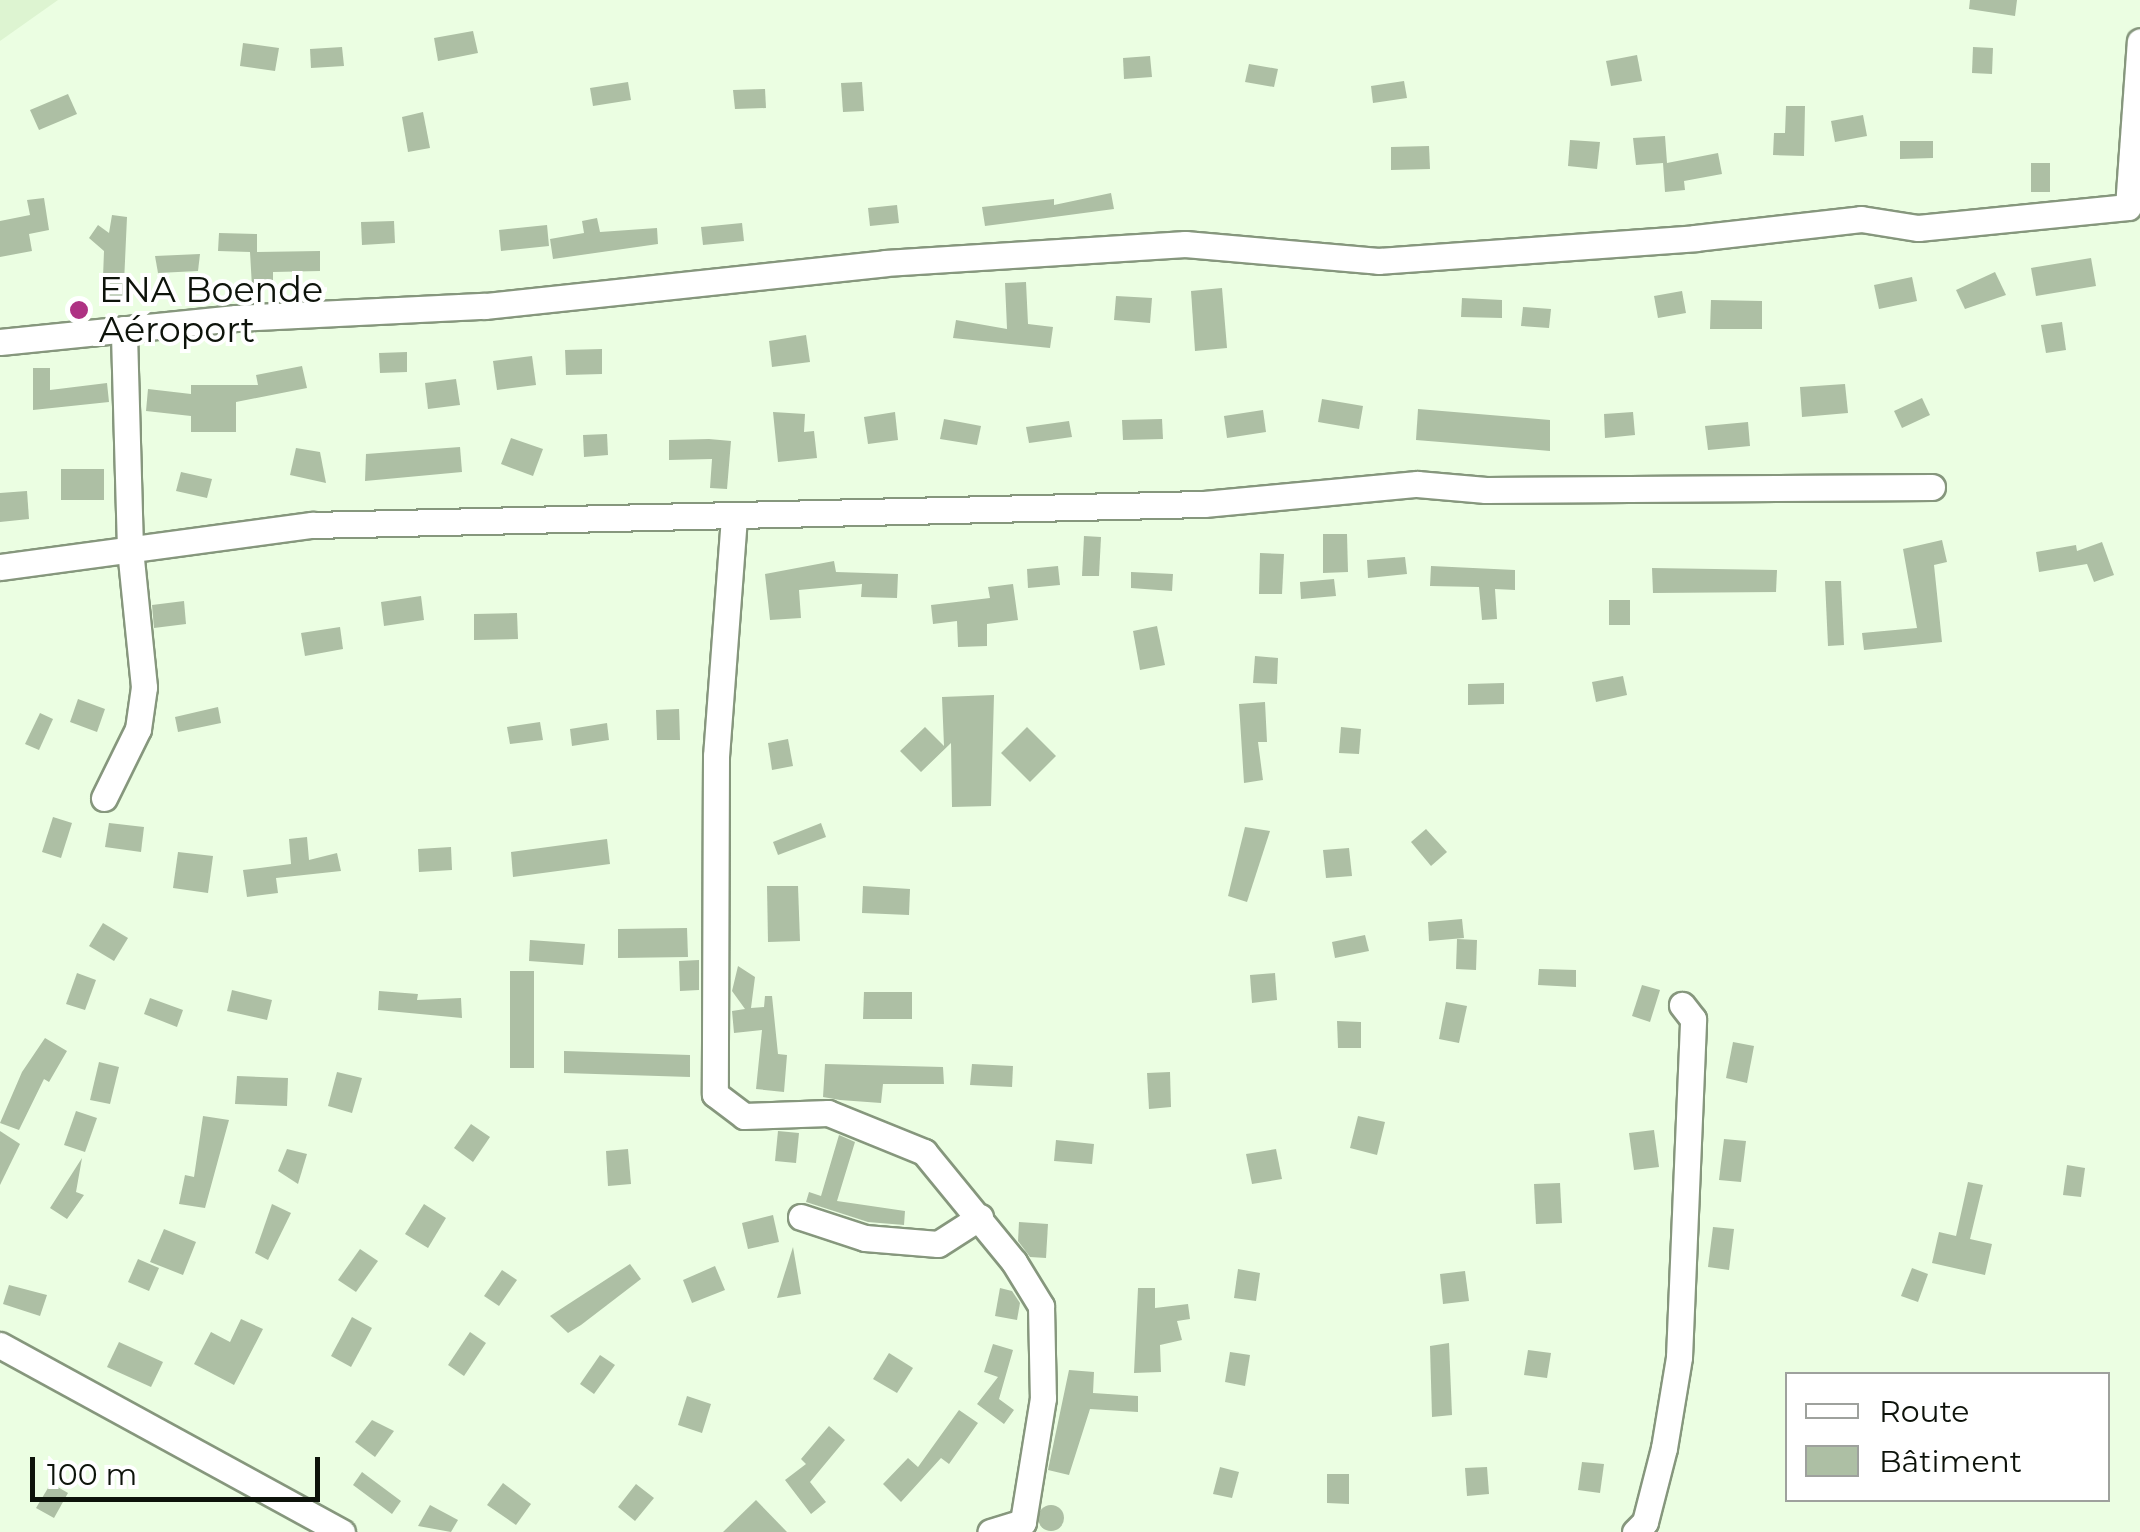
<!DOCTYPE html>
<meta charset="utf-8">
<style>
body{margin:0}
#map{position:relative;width:2140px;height:1532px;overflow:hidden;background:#ebfee2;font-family:Montserrat,sans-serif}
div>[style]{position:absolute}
.built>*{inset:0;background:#ddf4d1}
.building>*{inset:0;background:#adbfa4}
.round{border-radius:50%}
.roads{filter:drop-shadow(2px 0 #86977d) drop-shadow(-2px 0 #86977d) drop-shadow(0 2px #86977d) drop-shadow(0 -2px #86977d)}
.minor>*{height:25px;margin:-12.5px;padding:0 12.5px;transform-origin:12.5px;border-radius:12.5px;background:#fff}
.dots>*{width:28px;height:28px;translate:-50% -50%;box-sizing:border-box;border:5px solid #fff;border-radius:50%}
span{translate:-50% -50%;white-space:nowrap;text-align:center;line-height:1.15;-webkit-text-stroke:8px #fff;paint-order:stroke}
.poi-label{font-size:35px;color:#0d130a}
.left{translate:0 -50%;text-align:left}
.legend{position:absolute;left:1785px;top:1372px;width:325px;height:130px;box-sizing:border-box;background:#fff;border:2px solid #9ea19d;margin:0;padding:12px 18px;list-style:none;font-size:30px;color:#0d130a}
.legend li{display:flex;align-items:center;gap:20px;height:50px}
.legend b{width:50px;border:2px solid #9ea19d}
.scale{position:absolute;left:30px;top:1457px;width:290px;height:45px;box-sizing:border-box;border:5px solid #0d130a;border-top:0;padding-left:12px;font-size:30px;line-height:35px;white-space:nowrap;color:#0d130a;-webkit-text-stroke:8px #fff;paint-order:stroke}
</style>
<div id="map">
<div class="built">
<div style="clip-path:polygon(0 0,58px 0,0 41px)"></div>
</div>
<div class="building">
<div style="clip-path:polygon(1970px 0,2017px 0,2015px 16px,1969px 9px)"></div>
<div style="clip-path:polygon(473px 31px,478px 53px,438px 61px,434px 38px)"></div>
<div style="clip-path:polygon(243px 43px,279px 48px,275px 71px,240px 66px)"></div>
<div style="clip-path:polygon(342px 47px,344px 66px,311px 68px,310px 49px)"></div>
<div style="clip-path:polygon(1973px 47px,1993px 48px,1992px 74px,1972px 73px)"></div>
<div style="clip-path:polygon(1637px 55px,1642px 81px,1611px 86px,1606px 61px)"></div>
<div style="clip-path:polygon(1150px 56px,1152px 77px,1124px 79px,1123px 58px)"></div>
<div style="clip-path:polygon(1249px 64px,1278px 69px,1274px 87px,1245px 82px)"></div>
<div style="clip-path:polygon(1404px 81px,1407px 98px,1373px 103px,1371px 86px)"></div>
<div style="clip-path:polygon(628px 82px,631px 100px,593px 106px,590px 88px)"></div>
<div style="clip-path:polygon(862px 82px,864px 111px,843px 112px,841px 83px)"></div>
<div style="clip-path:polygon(765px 89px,766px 108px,735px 109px,733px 90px)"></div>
<div style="clip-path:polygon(68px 94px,77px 114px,39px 130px,30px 110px)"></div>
<div style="clip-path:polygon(1786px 106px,1805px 106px,1804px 156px,1773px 155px,1774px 133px,1785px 133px)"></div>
<div style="clip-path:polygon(423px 112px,430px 148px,408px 152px,402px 117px)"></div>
<div style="clip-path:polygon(1863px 115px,1867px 136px,1835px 142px,1831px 121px)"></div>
<div style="clip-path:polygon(1665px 136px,1667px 163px,1718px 153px,1722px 174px,1684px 181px,1685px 190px,1665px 192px,1663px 163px,1636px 165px,1633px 138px)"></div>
<div style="clip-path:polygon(1570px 140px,1600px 142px,1597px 169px,1568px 166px)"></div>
<div style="clip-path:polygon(1900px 141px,1933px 141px,1933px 158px,1900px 159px)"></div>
<div style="clip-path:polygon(1429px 146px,1430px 169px,1391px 170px,1391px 147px)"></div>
<div style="clip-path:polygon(2031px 163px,2050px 163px,2050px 192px,2031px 192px)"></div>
<div style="clip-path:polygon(1111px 193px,1114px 209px,985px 226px,982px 207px,1054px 199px,1054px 205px)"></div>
<div style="clip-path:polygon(44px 198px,49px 230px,29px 234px,32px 251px,0 257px,0 221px,30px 215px,27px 200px)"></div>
<div style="clip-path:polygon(897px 205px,899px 223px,870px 226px,868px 208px)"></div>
<div style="clip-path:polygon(112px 215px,127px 217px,123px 305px,102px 304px,104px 251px,89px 238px,98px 225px,109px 233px)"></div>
<div style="clip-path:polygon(597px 218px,600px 232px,657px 228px,658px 244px,553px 259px,550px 239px,584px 233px,582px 221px)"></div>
<div style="clip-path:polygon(394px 221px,395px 243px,362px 245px,361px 222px)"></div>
<div style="clip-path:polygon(742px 223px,744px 241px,703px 245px,701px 227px)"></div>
<div style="clip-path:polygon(547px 225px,549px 246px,501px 251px,499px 230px)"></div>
<div style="clip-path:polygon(219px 233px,257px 234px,257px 252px,320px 251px,320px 271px,273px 272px,273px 286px,252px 287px,250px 252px,218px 251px)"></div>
<div style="clip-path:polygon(200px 254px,198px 271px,158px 273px,155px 256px)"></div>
<div style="clip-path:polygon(2091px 258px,2096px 286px,2036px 296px,2031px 268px)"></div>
<div style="clip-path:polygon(1995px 272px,2006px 295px,1965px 309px,1956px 290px)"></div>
<div style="clip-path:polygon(1912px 277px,1917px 301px,1879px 309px,1874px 285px)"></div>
<div style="clip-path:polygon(1026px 282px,1028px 324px,1053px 327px,1050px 348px,953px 338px,956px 320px,1007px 329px,1005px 283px)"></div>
<div style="clip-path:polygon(1222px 288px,1227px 348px,1195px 351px,1191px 291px)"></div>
<div style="clip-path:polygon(1682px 291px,1686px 313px,1658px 318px,1654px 296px)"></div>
<div style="clip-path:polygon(1116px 296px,1152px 298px,1150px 323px,1114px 320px)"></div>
<div style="clip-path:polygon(1462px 298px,1502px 300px,1502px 318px,1461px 317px)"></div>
<div style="clip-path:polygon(1711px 300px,1762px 301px,1762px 329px,1710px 329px)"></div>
<div style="clip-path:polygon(1523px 307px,1551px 309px,1549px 328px,1521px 326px)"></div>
<div style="clip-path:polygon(2062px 322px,2066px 350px,2046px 353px,2041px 325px)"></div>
<div style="clip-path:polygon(806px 335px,810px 362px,772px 367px,769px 341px)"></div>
<div style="clip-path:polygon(602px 349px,602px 374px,566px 375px,565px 350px)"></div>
<div style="clip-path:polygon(407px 352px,407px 372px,380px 373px,379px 353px)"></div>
<div style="clip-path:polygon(532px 356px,536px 385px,497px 390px,493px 361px)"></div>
<div style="clip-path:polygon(302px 366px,307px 388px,236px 402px,236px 432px,191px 432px,191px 416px,146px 411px,148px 389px,191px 394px,191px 385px,258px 385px,256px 375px)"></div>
<div style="clip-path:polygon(33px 368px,50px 368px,50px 390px,107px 383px,109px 402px,33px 410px)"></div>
<div style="clip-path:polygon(456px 379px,460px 405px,428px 409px,425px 383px)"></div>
<div style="clip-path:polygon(1845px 384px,1848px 413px,1802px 417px,1800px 387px)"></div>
<div style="clip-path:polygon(1922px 398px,1930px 415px,1902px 428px,1894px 411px)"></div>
<div style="clip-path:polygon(1322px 399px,1363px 406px,1359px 429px,1318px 422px)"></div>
<div style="clip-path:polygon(1418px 409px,1550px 420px,1550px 451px,1416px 440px)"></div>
<div style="clip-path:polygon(1263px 410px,1266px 432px,1227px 438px,1224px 416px)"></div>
<div style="clip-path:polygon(773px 412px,805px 414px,804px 432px,814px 431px,817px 458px,778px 462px)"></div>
<div style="clip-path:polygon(895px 412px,898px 440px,868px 444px,864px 417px)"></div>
<div style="clip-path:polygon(1633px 412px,1635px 435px,1605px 438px,1604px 414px)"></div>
<div style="clip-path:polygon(944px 419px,981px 426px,977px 445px,940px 439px)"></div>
<div style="clip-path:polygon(1162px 419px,1163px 439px,1123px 440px,1122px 420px)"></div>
<div style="clip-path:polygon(1069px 421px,1072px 437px,1029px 443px,1026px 427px)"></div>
<div style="clip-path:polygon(1748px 422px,1750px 446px,1708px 450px,1705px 426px)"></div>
<div style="clip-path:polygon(607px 434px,608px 455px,584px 457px,583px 435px)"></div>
<div style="clip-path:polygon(511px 438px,543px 449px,533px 476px,501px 464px)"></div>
<div style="clip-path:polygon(709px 439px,731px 441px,727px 489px,710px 488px,712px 459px,669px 460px,669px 440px)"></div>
<div style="clip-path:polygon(460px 447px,462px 472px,365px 481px,366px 454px)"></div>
<div style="clip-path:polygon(296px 448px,320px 452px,326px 483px,290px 475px)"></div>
<div style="clip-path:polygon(61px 469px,104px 469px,104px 500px,61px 500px)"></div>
<div style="clip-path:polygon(181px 472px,212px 479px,207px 498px,176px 491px)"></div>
<div style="clip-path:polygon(27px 491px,29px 519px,0 522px,0 493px)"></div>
<div style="clip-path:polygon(1323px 534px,1347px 534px,1348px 572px,1323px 573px)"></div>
<div style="clip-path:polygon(1084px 536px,1101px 537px,1099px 576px,1082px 576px)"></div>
<div style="clip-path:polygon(1942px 540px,1947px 562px,1934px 565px,1942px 642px,1864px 650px,1862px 633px,1917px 628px,1903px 549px)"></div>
<div style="clip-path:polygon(2102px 542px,2114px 575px,2094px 582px,2087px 564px,2039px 572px,2036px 552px,2076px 545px,2077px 551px)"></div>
<div style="clip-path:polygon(1260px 553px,1284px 554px,1282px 594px,1259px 594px)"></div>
<div style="clip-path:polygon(1405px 557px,1407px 574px,1368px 578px,1367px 560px)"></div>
<div style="clip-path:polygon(834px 561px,836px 572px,898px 574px,897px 598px,861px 597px,862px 584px,799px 590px,801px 618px,770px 620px,765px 574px)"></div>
<div style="clip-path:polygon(1058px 566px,1060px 585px,1028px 588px,1027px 569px)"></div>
<div style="clip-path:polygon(1431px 566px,1515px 570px,1515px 590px,1495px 589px,1497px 619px,1482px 620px,1479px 587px,1430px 586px)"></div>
<div style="clip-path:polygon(1652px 568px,1777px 570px,1776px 592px,1653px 593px)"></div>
<div style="clip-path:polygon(1131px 572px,1173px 574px,1172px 591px,1131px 588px)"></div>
<div style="clip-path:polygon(1334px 579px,1336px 596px,1301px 599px,1300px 582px)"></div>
<div style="clip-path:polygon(1825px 581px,1841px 581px,1844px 645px,1828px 646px)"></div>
<div style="clip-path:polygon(1013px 584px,1018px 620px,987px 624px,987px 646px,958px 647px,957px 621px,933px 624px,931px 605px,990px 598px,988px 587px)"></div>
<div style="clip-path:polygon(421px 596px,424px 620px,384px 626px,381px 602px)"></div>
<div style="clip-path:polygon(1609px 600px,1630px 600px,1630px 625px,1609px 625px)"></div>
<div style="clip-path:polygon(184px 601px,186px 624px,154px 628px,152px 605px)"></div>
<div style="clip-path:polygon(517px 613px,518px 639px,474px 640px,474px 614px)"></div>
<div style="clip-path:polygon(1157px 626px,1165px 665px,1140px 670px,1133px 631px)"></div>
<div style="clip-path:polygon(340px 627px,343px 649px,305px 656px,301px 633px)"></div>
<div style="clip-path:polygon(1255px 656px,1278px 658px,1277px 684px,1253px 683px)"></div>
<div style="clip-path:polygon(1623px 676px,1627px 695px,1596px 702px,1592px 682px)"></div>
<div style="clip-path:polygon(1504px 683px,1504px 704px,1468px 705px,1468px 684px)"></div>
<div style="clip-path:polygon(994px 695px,991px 806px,952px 807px,951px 743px,921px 772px,900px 751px,925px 727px,944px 746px,942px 697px)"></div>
<div style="clip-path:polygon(78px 699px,105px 709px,97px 732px,70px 722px)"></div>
<div style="clip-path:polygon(1265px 702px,1267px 742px,1258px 742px,1263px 780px,1244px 783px,1239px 704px)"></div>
<div style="clip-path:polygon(218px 707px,221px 723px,178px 732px,175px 717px)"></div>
<div style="clip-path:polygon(679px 709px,680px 740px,657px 740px,656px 710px)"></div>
<div style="clip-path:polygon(40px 713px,53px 719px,39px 750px,25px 744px)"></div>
<div style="clip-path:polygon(540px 722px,543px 740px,510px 744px,507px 727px)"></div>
<div style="clip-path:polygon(607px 723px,609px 740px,572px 746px,570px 729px)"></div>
<div style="clip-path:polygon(1027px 727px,1056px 756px,1030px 782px,1001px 753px)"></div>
<div style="clip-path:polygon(1341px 727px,1361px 729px,1359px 754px,1339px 753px)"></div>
<div style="clip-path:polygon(788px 739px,793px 766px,772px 770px,768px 743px)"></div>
<div style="clip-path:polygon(53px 817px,72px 823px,61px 858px,42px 852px)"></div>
<div style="clip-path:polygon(109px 823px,144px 827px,141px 852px,105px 847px)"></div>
<div style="clip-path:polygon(821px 823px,826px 837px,778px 855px,773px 842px)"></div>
<div style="clip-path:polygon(1245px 827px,1270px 831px,1247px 902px,1228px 896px)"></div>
<div style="clip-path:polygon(1426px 829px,1447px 852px,1431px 866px,1411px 842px)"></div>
<div style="clip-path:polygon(307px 837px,309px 860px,337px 853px,341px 871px,276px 878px,278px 893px,247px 897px,243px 870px,291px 864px,289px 839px)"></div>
<div style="clip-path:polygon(607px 839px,610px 864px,513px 877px,511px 852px)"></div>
<div style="clip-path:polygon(451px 847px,452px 870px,419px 872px,418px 849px)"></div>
<div style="clip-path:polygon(1349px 848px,1352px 876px,1326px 878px,1323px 850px)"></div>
<div style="clip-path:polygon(178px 852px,213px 856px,208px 893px,173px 888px)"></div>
<div style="clip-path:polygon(767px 886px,798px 886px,800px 941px,768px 942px)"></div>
<div style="clip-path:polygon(863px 886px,910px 889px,909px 915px,862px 913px)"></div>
<div style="clip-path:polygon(1462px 919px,1464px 938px,1429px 941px,1428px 922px)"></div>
<div style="clip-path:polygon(103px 923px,128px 938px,114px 961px,89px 946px)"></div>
<div style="clip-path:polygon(687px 928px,688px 957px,618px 958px,618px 929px)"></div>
<div style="clip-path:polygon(1365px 935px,1369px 951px,1335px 958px,1332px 942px)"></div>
<div style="clip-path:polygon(1457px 939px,1477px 940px,1476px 970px,1456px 969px)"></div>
<div style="clip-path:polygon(530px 940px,585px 944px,583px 965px,529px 961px)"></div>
<div style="clip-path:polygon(699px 960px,699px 990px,680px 991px,679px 961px)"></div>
<div style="clip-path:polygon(738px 966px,755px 977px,751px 1008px,764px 1007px,765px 996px,772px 996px,778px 1054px,787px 1055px,784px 1092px,756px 1089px,762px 1030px,734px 1033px,732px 1011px,745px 1009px,732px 991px)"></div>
<div style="clip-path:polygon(1539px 969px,1576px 970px,1576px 987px,1538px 985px)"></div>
<div style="clip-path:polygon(510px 971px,534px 971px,534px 1068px,510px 1068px)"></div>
<div style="clip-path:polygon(77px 973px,96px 980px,85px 1010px,66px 1004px)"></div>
<div style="clip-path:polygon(1275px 973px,1277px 1000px,1252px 1003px,1250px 975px)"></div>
<div style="clip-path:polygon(1642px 985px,1660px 990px,1650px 1022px,1632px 1016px)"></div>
<div style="clip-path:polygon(232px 990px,272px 1000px,267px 1020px,227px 1011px)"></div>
<div style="clip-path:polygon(379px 991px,418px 994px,417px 1000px,461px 998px,462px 1018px,378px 1010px)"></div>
<div style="clip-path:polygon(864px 992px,912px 992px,912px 1019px,863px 1019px)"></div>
<div style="clip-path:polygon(150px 998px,183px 1010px,177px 1027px,144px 1014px)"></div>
<div style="clip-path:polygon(1446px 1002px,1467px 1006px,1459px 1043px,1439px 1039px)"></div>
<div style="clip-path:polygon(1337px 1021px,1361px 1022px,1361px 1048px,1338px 1048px)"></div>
<div style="clip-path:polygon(45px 1038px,67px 1051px,49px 1082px,44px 1079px,19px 1130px,0 1123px,22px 1072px)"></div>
<div style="clip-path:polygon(1733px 1042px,1754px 1046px,1747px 1083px,1726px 1078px)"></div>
<div style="clip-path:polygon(564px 1051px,690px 1055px,690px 1077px,564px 1073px)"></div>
<div style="clip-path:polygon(99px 1062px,119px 1067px,110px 1104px,90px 1100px)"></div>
<div style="clip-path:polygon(825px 1064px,943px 1067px,944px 1084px,883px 1084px,881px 1103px,840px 1100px,823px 1097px)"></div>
<div style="clip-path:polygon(972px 1064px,1013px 1066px,1012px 1087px,970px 1085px)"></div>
<div style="clip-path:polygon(337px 1072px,362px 1078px,352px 1113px,328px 1106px)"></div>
<div style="clip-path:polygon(1170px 1072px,1171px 1107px,1149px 1109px,1147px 1073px)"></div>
<div style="clip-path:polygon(237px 1076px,288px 1078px,287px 1106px,235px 1104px)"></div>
<div style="clip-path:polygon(76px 1111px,97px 1118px,85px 1152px,64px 1145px)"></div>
<div style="clip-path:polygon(203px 1116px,229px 1120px,205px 1208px,179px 1204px,185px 1175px,194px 1177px)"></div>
<div style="clip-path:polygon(1358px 1116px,1385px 1122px,1377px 1155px,1350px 1148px)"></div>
<div style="clip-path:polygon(471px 1124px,490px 1137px,473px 1162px,454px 1148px)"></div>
<div style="clip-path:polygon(1654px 1130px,1659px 1167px,1634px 1170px,1629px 1133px)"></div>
<div style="clip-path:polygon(0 1131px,20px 1144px,0 1185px)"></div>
<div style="clip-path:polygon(778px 1131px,799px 1133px,796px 1163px,775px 1161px)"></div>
<div style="clip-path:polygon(839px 1135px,855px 1142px,837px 1201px,905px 1211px,904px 1225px,868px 1222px,806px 1202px,809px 1192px,821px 1196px)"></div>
<div style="clip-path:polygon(1724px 1139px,1746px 1141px,1741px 1182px,1719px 1180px)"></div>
<div style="clip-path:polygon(1056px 1140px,1094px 1144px,1092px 1164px,1054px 1161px)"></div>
<div style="clip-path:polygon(287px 1149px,307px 1154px,298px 1184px,278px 1171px)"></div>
<div style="clip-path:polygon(628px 1149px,631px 1184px,608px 1186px,606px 1151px)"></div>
<div style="clip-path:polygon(1276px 1149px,1282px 1179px,1252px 1184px,1246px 1154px)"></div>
<div style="clip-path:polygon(82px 1158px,76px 1192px,84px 1195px,67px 1219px,50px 1208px)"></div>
<div style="clip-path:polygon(2067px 1165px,2085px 1168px,2081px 1197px,2063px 1195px)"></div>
<div style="clip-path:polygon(1968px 1182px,1983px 1185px,1970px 1239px,1992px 1244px,1985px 1275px,1932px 1263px,1939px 1232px,1956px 1236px)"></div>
<div style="clip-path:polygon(1560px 1183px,1562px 1223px,1536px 1224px,1534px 1184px)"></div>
<div style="clip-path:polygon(272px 1204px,291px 1213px,268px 1260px,255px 1253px)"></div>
<div style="clip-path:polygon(424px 1204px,446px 1218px,428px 1248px,405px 1234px)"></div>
<div style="clip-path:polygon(773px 1215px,779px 1242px,748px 1249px,742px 1223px)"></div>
<div style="clip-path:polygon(1019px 1222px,1048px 1224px,1046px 1258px,1030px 1257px,1018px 1241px)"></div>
<div style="clip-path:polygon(1713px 1227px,1734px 1229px,1729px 1270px,1708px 1267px)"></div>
<div style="clip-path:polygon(164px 1229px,196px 1242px,183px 1275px,150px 1262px)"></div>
<div style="clip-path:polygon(793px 1247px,801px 1294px,777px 1298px)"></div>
<div style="clip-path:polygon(360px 1249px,378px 1261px,356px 1292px,338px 1280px)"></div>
<div style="clip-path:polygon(138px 1259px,159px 1268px,149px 1291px,128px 1282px)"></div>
<div style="clip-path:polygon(630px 1264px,641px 1279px,581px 1325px,568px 1333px,550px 1316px)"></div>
<div style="clip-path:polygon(715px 1266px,725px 1290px,692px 1303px,683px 1280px)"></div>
<div style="clip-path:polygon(1912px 1268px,1928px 1274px,1918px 1302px,1901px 1296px)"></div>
<div style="clip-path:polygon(1238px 1269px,1260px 1273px,1256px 1301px,1234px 1298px)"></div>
<div style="clip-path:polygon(502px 1270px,517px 1280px,499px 1306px,484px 1296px)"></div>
<div style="clip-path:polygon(1465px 1271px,1469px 1301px,1443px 1304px,1440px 1274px)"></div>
<div style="clip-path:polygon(9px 1285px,47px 1295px,40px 1316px,3px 1304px)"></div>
<div style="clip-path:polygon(1000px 1288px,1012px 1291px,1020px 1303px,1017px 1320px,995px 1316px)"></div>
<div style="clip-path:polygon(1138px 1288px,1155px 1288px,1155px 1308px,1188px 1304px,1190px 1319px,1177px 1321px,1182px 1340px,1160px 1345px,1161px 1372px,1134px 1373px)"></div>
<div style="clip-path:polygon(352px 1317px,372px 1328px,351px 1367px,331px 1356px)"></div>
<div style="clip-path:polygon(241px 1319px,263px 1329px,234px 1385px,194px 1364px,211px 1332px,230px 1342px)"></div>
<div style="clip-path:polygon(470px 1332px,486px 1343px,464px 1376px,448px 1365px)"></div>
<div style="clip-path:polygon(119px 1342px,163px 1362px,151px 1387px,107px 1367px)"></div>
<div style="clip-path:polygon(1449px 1343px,1452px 1415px,1432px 1417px,1430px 1346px)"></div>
<div style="clip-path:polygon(993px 1344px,1013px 1350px,999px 1399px,1014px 1410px,1004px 1424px,977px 1404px,998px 1377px,984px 1372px)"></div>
<div style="clip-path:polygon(1528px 1350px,1551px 1353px,1547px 1378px,1524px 1375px)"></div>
<div style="clip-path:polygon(1230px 1352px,1250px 1355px,1245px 1386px,1225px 1382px)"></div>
<div style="clip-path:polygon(889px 1353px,913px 1368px,897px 1393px,873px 1379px)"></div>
<div style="clip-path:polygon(600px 1355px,615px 1365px,594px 1394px,580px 1384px)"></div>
<div style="clip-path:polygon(1069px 1370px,1094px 1372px,1093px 1393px,1138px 1396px,1138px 1412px,1090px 1409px,1069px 1475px,1048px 1470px)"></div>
<div style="clip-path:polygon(687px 1396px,711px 1404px,702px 1433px,678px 1425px)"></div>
<div style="clip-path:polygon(959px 1410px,978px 1423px,949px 1464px,941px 1458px,901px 1502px,883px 1484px,908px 1458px,918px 1467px)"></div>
<div style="clip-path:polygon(372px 1420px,394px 1431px,375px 1457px,355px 1442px)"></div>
<div style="clip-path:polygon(829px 1426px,845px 1440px,810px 1482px,826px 1502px,811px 1514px,785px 1480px,806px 1464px,801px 1459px)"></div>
<div style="clip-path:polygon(1582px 1462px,1604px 1464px,1600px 1493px,1578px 1490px)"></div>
<div style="clip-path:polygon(1220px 1467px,1239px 1472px,1232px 1498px,1213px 1494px)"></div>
<div style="clip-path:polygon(1487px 1467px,1489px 1494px,1467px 1496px,1465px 1468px)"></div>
<div style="clip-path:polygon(362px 1472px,401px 1501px,392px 1514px,353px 1485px)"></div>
<div style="clip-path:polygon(1327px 1474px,1349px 1474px,1349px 1504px,1327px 1503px)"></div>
<div style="clip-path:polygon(51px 1483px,68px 1493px,54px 1518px,36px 1508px)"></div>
<div style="clip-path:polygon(503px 1483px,531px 1504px,516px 1525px,487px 1505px)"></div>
<div style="clip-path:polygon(636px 1484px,654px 1498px,635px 1521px,618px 1507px)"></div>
<div style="clip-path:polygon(756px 1500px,787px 1532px,723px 1532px)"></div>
<div class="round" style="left:1038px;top:1505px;width:26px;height:26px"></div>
<div style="clip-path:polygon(430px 1505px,458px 1520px,451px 1532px,418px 1526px)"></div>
</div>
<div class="roads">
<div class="minor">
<div style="left:0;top:342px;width:237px;rotate:-5.8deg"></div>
<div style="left:236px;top:318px;width:249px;rotate:-2.8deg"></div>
<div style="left:485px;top:306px;width:402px;rotate:-6.1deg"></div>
<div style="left:885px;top:263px;width:301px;rotate:-3.6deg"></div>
<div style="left:1185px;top:244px;width:194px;rotate:5deg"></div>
<div style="left:1378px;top:261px;width:318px;rotate:-4.1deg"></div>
<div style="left:1695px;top:238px;width:167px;rotate:-6.5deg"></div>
<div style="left:1861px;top:219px;width:58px;rotate:9deg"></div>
<div style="left:1918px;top:228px;width:211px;rotate:-5.7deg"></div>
<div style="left:2128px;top:207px;width:166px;rotate:-85.9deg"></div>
<div style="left:734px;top:517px;width:240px;rotate:94.3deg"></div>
<div style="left:716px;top:756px;width:338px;rotate:90.2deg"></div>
<div style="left:715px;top:1094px;width:36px;rotate:37deg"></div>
<div style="left:744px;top:1116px;width:84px;rotate:-2deg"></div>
<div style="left:828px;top:1113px;width:104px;rotate:22.1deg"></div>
<div style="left:924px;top:1152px;width:142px;rotate:50.7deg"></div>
<div style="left:1014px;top:1262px;width:52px;rotate:58.5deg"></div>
<div style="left:1041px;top:1306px;width:92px;rotate:88.8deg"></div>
<div style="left:1043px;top:1398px;width:126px;rotate:99.2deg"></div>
<div style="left:1023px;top:1522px;width:34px;rotate:163deg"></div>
<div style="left:0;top:567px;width:315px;rotate:-7.7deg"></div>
<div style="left:312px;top:525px;width:892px;rotate:-1.35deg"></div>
<div style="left:1204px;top:504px;width:214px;rotate:-5.4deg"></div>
<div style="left:1417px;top:484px;width:69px;rotate:5deg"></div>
<div style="left:1486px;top:490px;width:446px;rotate:-0.4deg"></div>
<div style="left:104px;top:798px;width:77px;rotate:-63.8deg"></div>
<div style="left:138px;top:729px;width:42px;rotate:-81.9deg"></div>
<div style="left:144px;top:687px;width:139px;rotate:-95.8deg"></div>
<div style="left:130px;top:549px;width:220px;rotate:-91.6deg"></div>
<div style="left:801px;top:1217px;width:67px;rotate:18.2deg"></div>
<div style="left:865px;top:1238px;width:73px;rotate:4.7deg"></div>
<div style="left:938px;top:1244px;width:50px;rotate:-32.7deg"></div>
<div style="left:0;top:1345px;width:390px;rotate:28.7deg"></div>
<div style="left:1635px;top:1532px;width:14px;rotate:-45deg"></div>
<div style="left:1645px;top:1522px;width:76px;rotate:-75.6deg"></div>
<div style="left:1664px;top:1448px;width:92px;rotate:-80.6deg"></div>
<div style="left:1679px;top:1357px;width:338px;rotate:-87.6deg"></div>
<div style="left:1693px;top:1019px;width:18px;rotate:-128deg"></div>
</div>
</div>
<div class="dots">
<div style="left:79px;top:310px;background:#ae3283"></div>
</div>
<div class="poi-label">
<span class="left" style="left:99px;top:310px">ENA Boende<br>Aéroport</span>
</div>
<ul class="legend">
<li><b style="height:12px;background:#fff"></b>Route</li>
<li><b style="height:28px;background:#adbfa4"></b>Bâtiment</li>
</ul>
<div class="scale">100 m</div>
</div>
